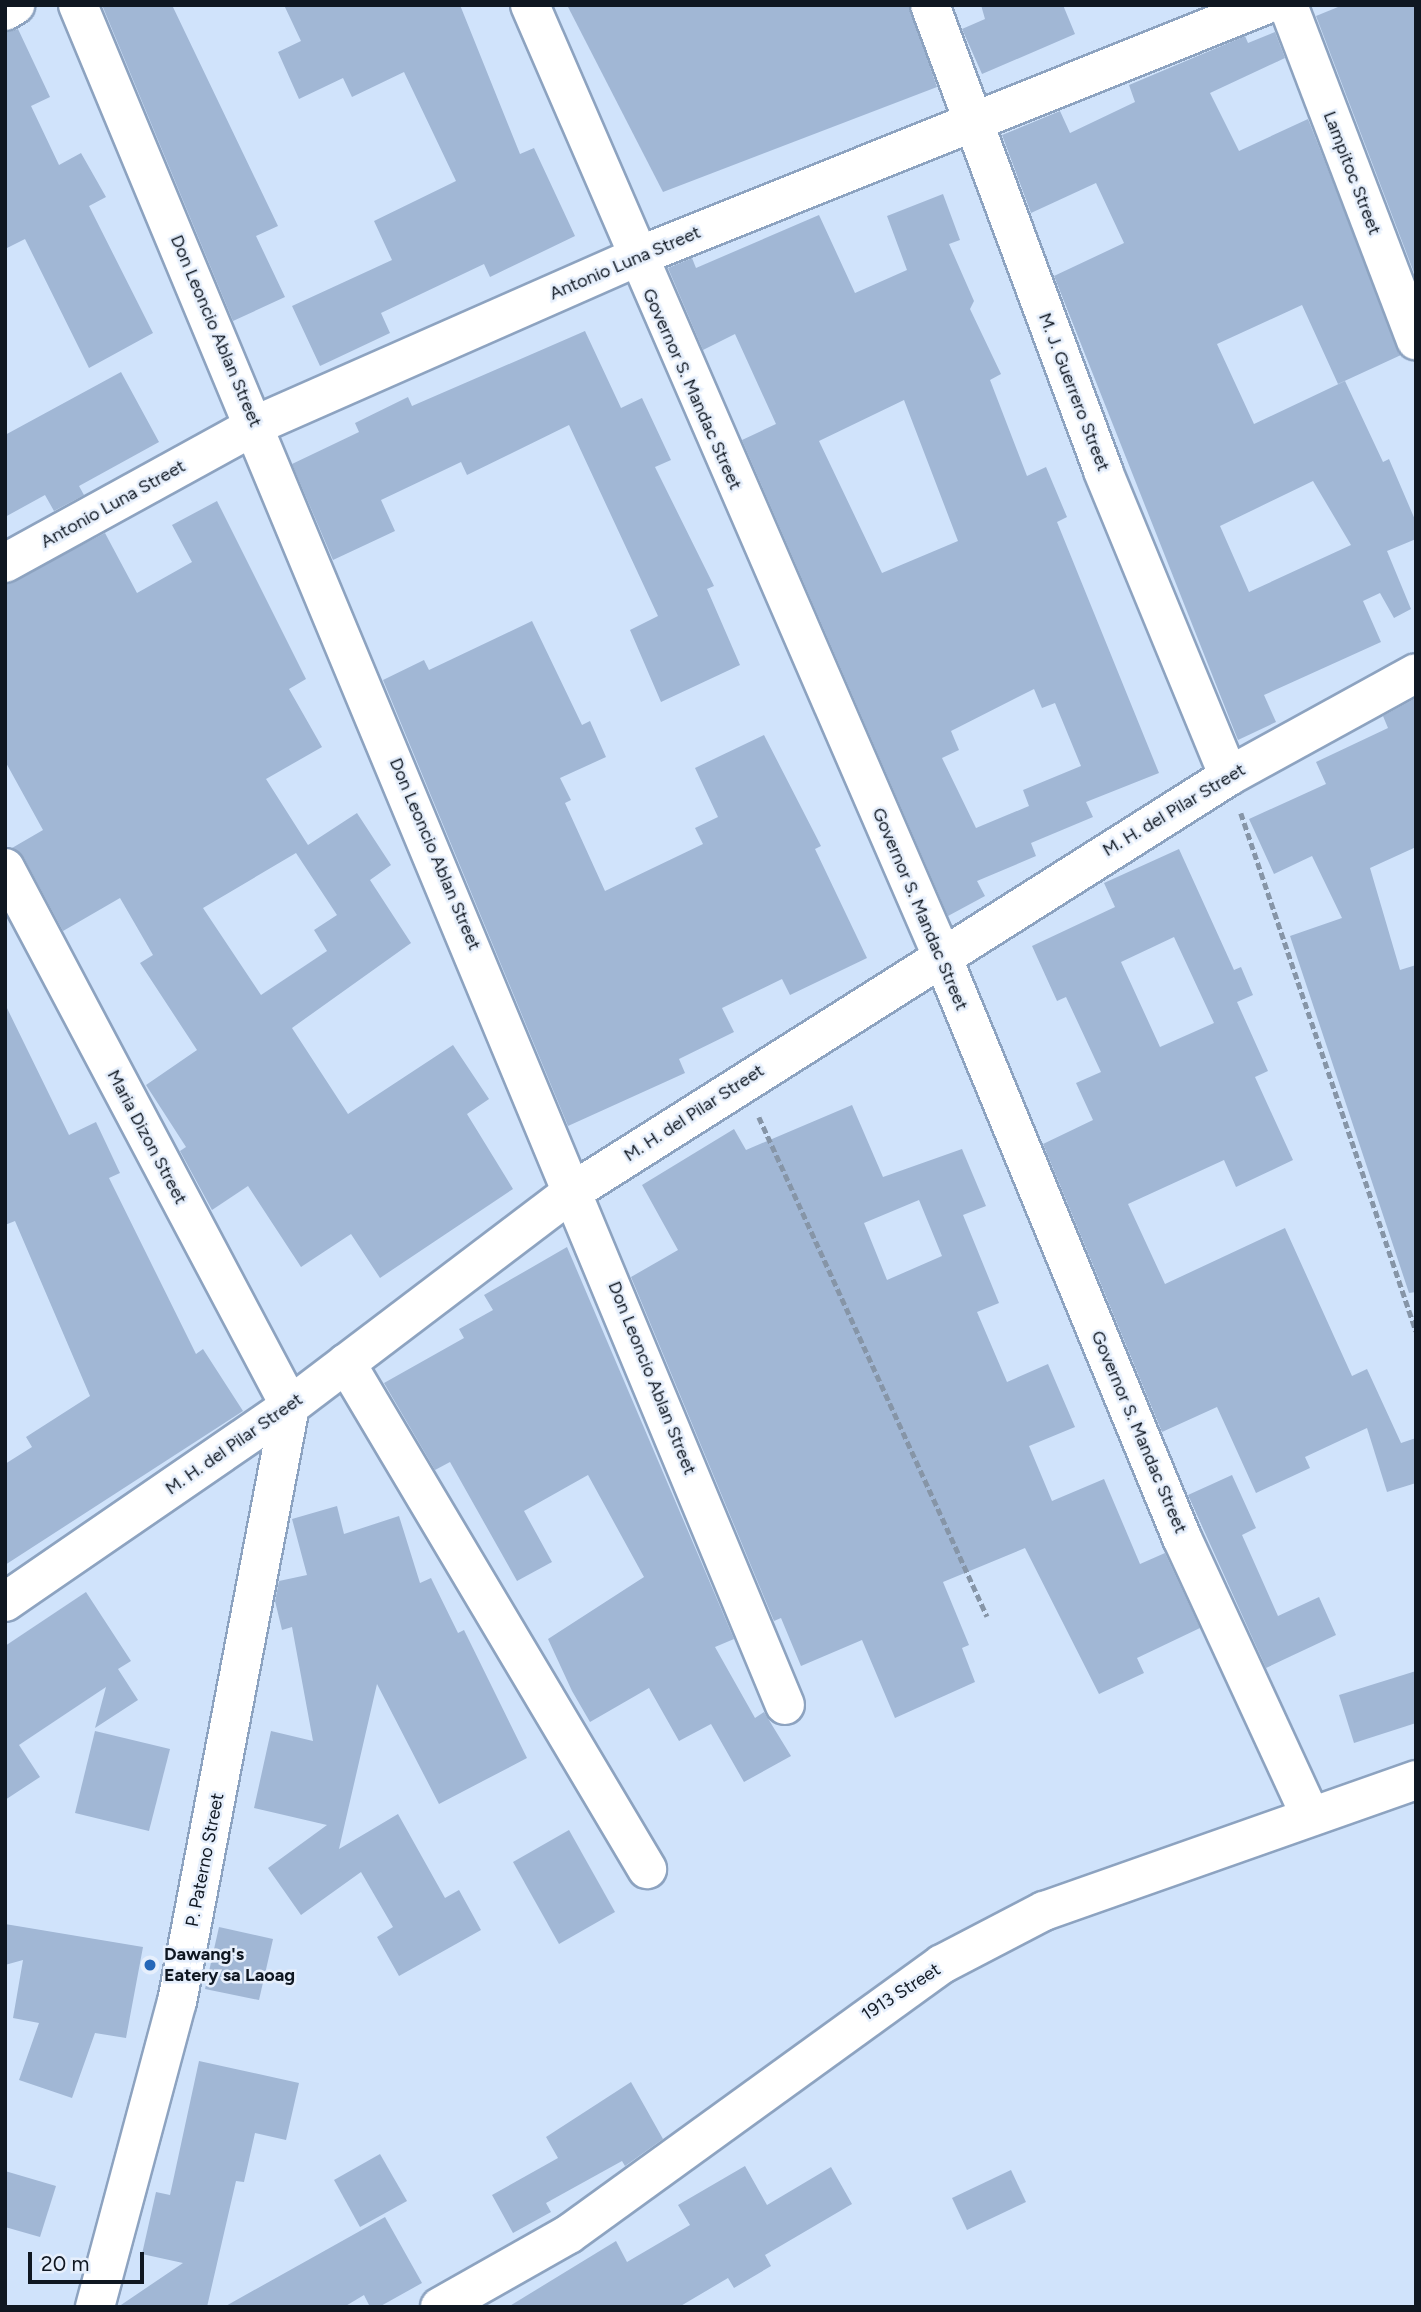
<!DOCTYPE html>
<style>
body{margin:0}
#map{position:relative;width:1421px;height:2312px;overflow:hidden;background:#d0e3fb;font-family:Figtree,sans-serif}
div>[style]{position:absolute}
.building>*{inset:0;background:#a1b7d5}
.path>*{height:4.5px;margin-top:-2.25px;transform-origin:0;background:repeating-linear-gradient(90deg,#8695a7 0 7px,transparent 0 10.5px)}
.roads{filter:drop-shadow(2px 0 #8da3c0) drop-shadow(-2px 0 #8da3c0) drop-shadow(0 2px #8da3c0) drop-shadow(0 -2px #8da3c0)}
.street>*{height:38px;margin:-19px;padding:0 19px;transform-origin:19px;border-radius:19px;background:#fff}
.secondary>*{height:38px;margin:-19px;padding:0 19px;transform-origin:19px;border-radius:19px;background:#fff}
.dots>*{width:19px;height:19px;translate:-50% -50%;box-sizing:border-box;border:4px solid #e6effc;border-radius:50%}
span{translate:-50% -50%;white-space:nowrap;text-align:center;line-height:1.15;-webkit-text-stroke:5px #e6effc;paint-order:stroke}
.street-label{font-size:18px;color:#0f1721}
.poi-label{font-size:18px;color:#0f1721;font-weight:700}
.left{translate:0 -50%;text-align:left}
.frame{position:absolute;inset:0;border:7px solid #0f1721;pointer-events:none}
.scale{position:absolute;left:28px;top:2252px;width:116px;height:32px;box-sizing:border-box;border:4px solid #0f1721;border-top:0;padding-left:9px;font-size:21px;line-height:24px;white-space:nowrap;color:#0f1721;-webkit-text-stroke:5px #e6effc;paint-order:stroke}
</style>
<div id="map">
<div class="building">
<div style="clip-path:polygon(102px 5px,172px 5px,278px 226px,256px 236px,285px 297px,233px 321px)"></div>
<div style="clip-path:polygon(284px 5px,460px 5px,520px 154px,534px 148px,575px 236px,490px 277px,484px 264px,381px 313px,390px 333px,320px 366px,292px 306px,392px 260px,374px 221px,456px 181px,404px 72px,352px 97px,343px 78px,299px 99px,278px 52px,301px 41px)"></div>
<div style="clip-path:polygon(567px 5px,909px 5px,937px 87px,663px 192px)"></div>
<div style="clip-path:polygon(981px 5px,1063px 5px,1075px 34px,982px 74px,962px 29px,985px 19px)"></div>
<div style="clip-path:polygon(1343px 5px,1416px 5px,1416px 278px,1316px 16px)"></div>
<div style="clip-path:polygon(18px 29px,50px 97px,31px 106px,59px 165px,81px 153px,106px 197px,89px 206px,153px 333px,89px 368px,25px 239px,5px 249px,5px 33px)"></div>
<div style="clip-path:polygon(evenodd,1275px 32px,1285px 58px,1210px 93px,1239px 151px,1308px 119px,1401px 355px,1338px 384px,1302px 305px,1217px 344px,1254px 424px,1345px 381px,1383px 462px,1389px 459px,1416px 522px,1416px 539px,1387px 551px,1411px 609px,1394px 618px,1380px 593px,1363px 601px,1381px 642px,1264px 695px,1276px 722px,1238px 740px,1054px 276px,1124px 243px,1096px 183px,1031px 213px,1002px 135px,1060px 111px,1070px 133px,1135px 102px,1129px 85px,1245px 36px,1248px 43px,1275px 32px,1313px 481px,1351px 545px,1249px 592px,1220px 526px,1313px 481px)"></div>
<div style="clip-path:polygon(evenodd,943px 194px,960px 240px,949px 244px,974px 301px,970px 309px,1001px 374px,990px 380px,1027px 476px,1046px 467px,1067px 517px,1057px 522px,1159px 773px,1086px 802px,1093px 817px,1031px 843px,1036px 856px,977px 881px,985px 896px,948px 916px,742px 440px,776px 424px,735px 334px,703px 350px,668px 268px,692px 258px,696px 268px,819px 215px,855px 293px,907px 270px,887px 216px,943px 194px,904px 400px,958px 541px,882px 573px,819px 441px,904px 400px,943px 194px,1034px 689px,1042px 708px,1055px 703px,1081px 766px,1023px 790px,1029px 806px,976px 828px,942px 758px,959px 750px,951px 731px,1034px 689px)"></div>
<div style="clip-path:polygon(585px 331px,621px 408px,642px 398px,671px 460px,655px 467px,714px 586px,707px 589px,740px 665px,661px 702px,630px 630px,658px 616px,569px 425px,467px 475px,461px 462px,381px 500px,395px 531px,333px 560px,292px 464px,359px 432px,355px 423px,408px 397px,412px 406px)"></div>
<div style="clip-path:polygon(121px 372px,159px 442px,79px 486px,84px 495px,54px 511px,45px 495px,5px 517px,5px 435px)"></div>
<div style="clip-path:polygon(evenodd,217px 501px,306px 679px,289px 689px,322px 747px,266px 779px,308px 845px,357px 813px,391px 865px,370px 880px,411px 943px,292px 1028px,348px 1114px,453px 1045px,489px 1099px,467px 1114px,513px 1189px,380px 1278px,351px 1234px,301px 1267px,248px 1186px,212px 1210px,180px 1151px,186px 1147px,146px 1085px,197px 1050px,140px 963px,153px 955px,120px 898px,63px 931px,24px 858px,12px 848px,43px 830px,5px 761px,5px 585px,105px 533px,137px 593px,192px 562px,172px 525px,217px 501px,296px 853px,337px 915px,314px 930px,327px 951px,261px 995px,203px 908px,296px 853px)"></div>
<div style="clip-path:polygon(532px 621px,582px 725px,590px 721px,606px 757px,560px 778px,571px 800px,565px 803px,605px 891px,703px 844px,695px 828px,718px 817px,695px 768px,764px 735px,821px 846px,815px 849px,867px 958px,790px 995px,782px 979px,722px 1008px,734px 1032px,679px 1059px,685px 1073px,568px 1126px,383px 680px,424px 660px,429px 670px)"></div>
<div style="clip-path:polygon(1416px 698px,1416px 847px,1370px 868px,1400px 970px,1416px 965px,1416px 1292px,1409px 1293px,1290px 936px,1342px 918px,1312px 856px,1274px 874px,1249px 819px,1326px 784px,1316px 762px,1388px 728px,1383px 716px)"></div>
<div style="clip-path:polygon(evenodd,1179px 849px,1234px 970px,1241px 967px,1253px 995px,1237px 1002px,1268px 1071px,1255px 1077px,1293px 1160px,1236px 1187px,1224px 1160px,1128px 1204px,1165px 1284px,1285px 1228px,1352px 1376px,1367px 1369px,1401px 1443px,1416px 1438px,1416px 1483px,1387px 1492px,1367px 1428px,1305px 1457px,1310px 1468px,1256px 1493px,1217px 1407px,1162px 1432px,1043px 1144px,1093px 1120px,1076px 1083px,1101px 1072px,1066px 997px,1057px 1001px,1032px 946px,1115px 907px,1104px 883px,1179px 849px,1174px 937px,1214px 1023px,1160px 1047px,1121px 962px,1174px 937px)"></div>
<div style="clip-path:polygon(5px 1004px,69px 1135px,96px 1122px,120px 1173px,109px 1178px,196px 1354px,203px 1349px,243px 1411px,5px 1565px,5px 1464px,32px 1447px,26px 1437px,90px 1396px,15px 1221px,5px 1225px)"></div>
<div style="clip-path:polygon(evenodd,852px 1105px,883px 1177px,962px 1149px,986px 1206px,963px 1215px,999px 1303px,977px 1312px,1007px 1382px,1048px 1364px,1075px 1427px,1029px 1446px,1052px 1501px,1104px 1479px,1140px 1564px,1165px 1553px,1200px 1628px,1137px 1658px,1144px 1673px,1099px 1694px,1025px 1548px,943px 1582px,969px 1645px,962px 1648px,975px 1682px,895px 1718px,862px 1640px,801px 1666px,781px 1618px,774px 1621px,631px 1277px,678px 1250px,642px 1185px,734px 1129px,746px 1150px,852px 1105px,919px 1200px,942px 1256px,887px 1280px,864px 1223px,919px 1200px)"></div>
<div style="clip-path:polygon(567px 1247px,734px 1639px,715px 1647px,755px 1718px,764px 1712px,791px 1756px,744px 1782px,711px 1724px,679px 1741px,649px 1688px,590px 1722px,572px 1691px,548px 1639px,644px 1577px,588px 1475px,524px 1511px,552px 1562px,517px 1581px,450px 1462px,435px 1470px,384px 1383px,464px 1338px,459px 1329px,493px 1310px,484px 1295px)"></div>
<div style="clip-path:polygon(1232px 1475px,1256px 1528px,1242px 1535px,1278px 1616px,1319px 1597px,1336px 1635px,1266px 1668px,1188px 1495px)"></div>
<div style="clip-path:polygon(337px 1506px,344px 1534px,399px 1516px,420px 1583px,431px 1578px,458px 1633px,464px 1630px,527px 1758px,439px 1804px,377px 1684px,339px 1849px,398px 1814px,445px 1898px,459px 1890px,481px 1930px,399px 1976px,377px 1937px,393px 1927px,361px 1872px,301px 1915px,268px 1868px,327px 1825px,254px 1808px,271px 1731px,313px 1741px,292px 1627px,282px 1630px,275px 1601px,279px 1581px,307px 1575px,292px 1519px)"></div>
<div style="clip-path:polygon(86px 1592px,131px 1661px,118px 1669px,138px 1700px,95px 1728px,106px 1687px,19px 1745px,40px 1777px,5px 1800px,5px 1646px)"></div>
<div style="clip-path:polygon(1416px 1671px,1416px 1723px,1354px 1743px,1339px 1695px)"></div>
<div style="clip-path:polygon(95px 1731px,170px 1749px,149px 1831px,75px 1813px)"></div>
<div style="clip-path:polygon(569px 1830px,615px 1912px,559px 1944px,513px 1862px)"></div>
<div style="clip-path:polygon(5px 1924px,143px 1947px,126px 2038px,95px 2033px,72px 2098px,19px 2080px,39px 2023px,13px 2018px,23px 1960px,5px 1965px)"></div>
<div style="clip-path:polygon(219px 1927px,273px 1939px,259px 2000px,205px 1989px)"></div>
<div style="clip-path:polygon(199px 2061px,299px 2083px,286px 2140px,255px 2133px,244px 2182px,236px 2181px,207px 2307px,118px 2307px,183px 2263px,142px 2254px,156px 2192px,170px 2195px)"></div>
<div style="clip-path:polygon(631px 2082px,663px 2139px,625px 2166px,622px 2161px,546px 2203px,551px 2212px,513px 2233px,492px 2195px,558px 2158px,546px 2137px)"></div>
<div style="clip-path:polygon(380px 2154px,407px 2201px,360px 2227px,334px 2180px)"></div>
<div style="clip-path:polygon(745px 2166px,767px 2205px,831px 2167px,852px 2204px,765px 2255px,771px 2266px,734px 2288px,728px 2278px,679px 2307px,508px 2307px,616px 2241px,627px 2262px,690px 2225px,678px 2205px)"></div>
<div style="clip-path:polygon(1011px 2170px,1026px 2202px,967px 2230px,952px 2198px)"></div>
<div style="clip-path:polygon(5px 2171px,56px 2186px,40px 2237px,5px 2227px)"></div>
<div style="clip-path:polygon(385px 2217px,422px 2283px,379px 2307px,370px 2307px,364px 2295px,344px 2307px,224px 2307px)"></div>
</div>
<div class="path">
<div style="left:1241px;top:813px;width:547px;rotate:71.33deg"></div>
<div style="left:759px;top:1117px;width:549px;rotate:65.44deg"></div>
</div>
<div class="roads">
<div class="street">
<div style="left:78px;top:5px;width:1841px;rotate:67.42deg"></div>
<div style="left:530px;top:5px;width:1034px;rotate:66.58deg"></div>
<div style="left:941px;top:954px;width:632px;rotate:67.58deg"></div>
<div style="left:1182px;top:1538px;width:303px;rotate:65.2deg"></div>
<div style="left:930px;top:5px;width:497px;rotate:69.6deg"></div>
<div style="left:1103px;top:471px;width:330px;rotate:67.6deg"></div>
<div style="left:1288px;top:5px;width:359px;rotate:69.1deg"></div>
<div style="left:5px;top:563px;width:286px;rotate:-28.8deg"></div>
<div style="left:256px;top:425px;width:413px;rotate:-23.8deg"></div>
<div style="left:634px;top:258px;width:680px;rotate:-21.85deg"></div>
<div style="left:346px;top:1363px;width:589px;rotate:59.25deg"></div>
<div style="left:5px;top:1602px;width:346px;rotate:-34.5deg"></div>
<div style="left:440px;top:2307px;width:148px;rotate:-29.5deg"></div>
<div style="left:569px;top:2234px;width:460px;rotate:-35.9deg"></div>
<div style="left:942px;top:1964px;width:115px;rotate:-27.5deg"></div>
<div style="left:1044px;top:1911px;width:394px;rotate:-19.4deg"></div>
</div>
<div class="secondary">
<div style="left:5px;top:11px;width:12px;rotate:-31deg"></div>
<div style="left:5px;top:868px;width:609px;rotate:62.09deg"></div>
<div style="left:290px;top:1406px;width:358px;rotate:-37.2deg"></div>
<div style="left:575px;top:1190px;width:774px;rotate:-32.33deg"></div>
<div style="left:1229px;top:776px;width:213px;rotate:-28.8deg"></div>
<div style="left:95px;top:2307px;width:316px;rotate:-75deg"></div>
<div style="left:177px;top:2002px;width:607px;rotate:-79.26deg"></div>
</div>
</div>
<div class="dots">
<div style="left:150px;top:1965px;background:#2567b8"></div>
</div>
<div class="street-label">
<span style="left:1352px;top:173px;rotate:69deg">Lampitoc Street</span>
<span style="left:625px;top:263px;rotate:-23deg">Antonio Luna Street</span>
<span style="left:216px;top:331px;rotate:67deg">Don Leoncio Ablan Street</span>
<span style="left:692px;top:389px;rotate:66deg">Governor S. Mandac Street</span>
<span style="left:1074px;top:392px;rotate:69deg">M. J. Guerrero Street</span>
<span style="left:113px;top:504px;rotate:-29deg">Antonio Luna Street</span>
<span style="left:1174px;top:810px;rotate:-31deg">M. H. del Pilar Street</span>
<span style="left:435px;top:854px;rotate:67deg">Don Leoncio Ablan Street</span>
<span style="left:920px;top:909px;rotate:67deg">Governor S. Mandac Street</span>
<span style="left:694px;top:1113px;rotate:-33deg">M. H. del Pilar Street</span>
<span style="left:147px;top:1137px;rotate:62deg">Maria Dizon Street</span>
<span style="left:652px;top:1378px;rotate:68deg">Don Leoncio Ablan Street</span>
<span style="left:1139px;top:1432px;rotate:67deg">Governor S. Mandac Street</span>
<span style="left:234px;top:1444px;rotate:-35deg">M. H. del Pilar Street</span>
<span style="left:205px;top:1860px;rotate:-79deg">P. Paterno Street</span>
<span style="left:901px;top:1992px;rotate:-33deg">1913 Street</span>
</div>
<div class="poi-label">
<span class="left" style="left:164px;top:1965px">Dawang's<br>Eatery sa Laoag</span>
</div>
<div class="frame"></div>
<div class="scale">20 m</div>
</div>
